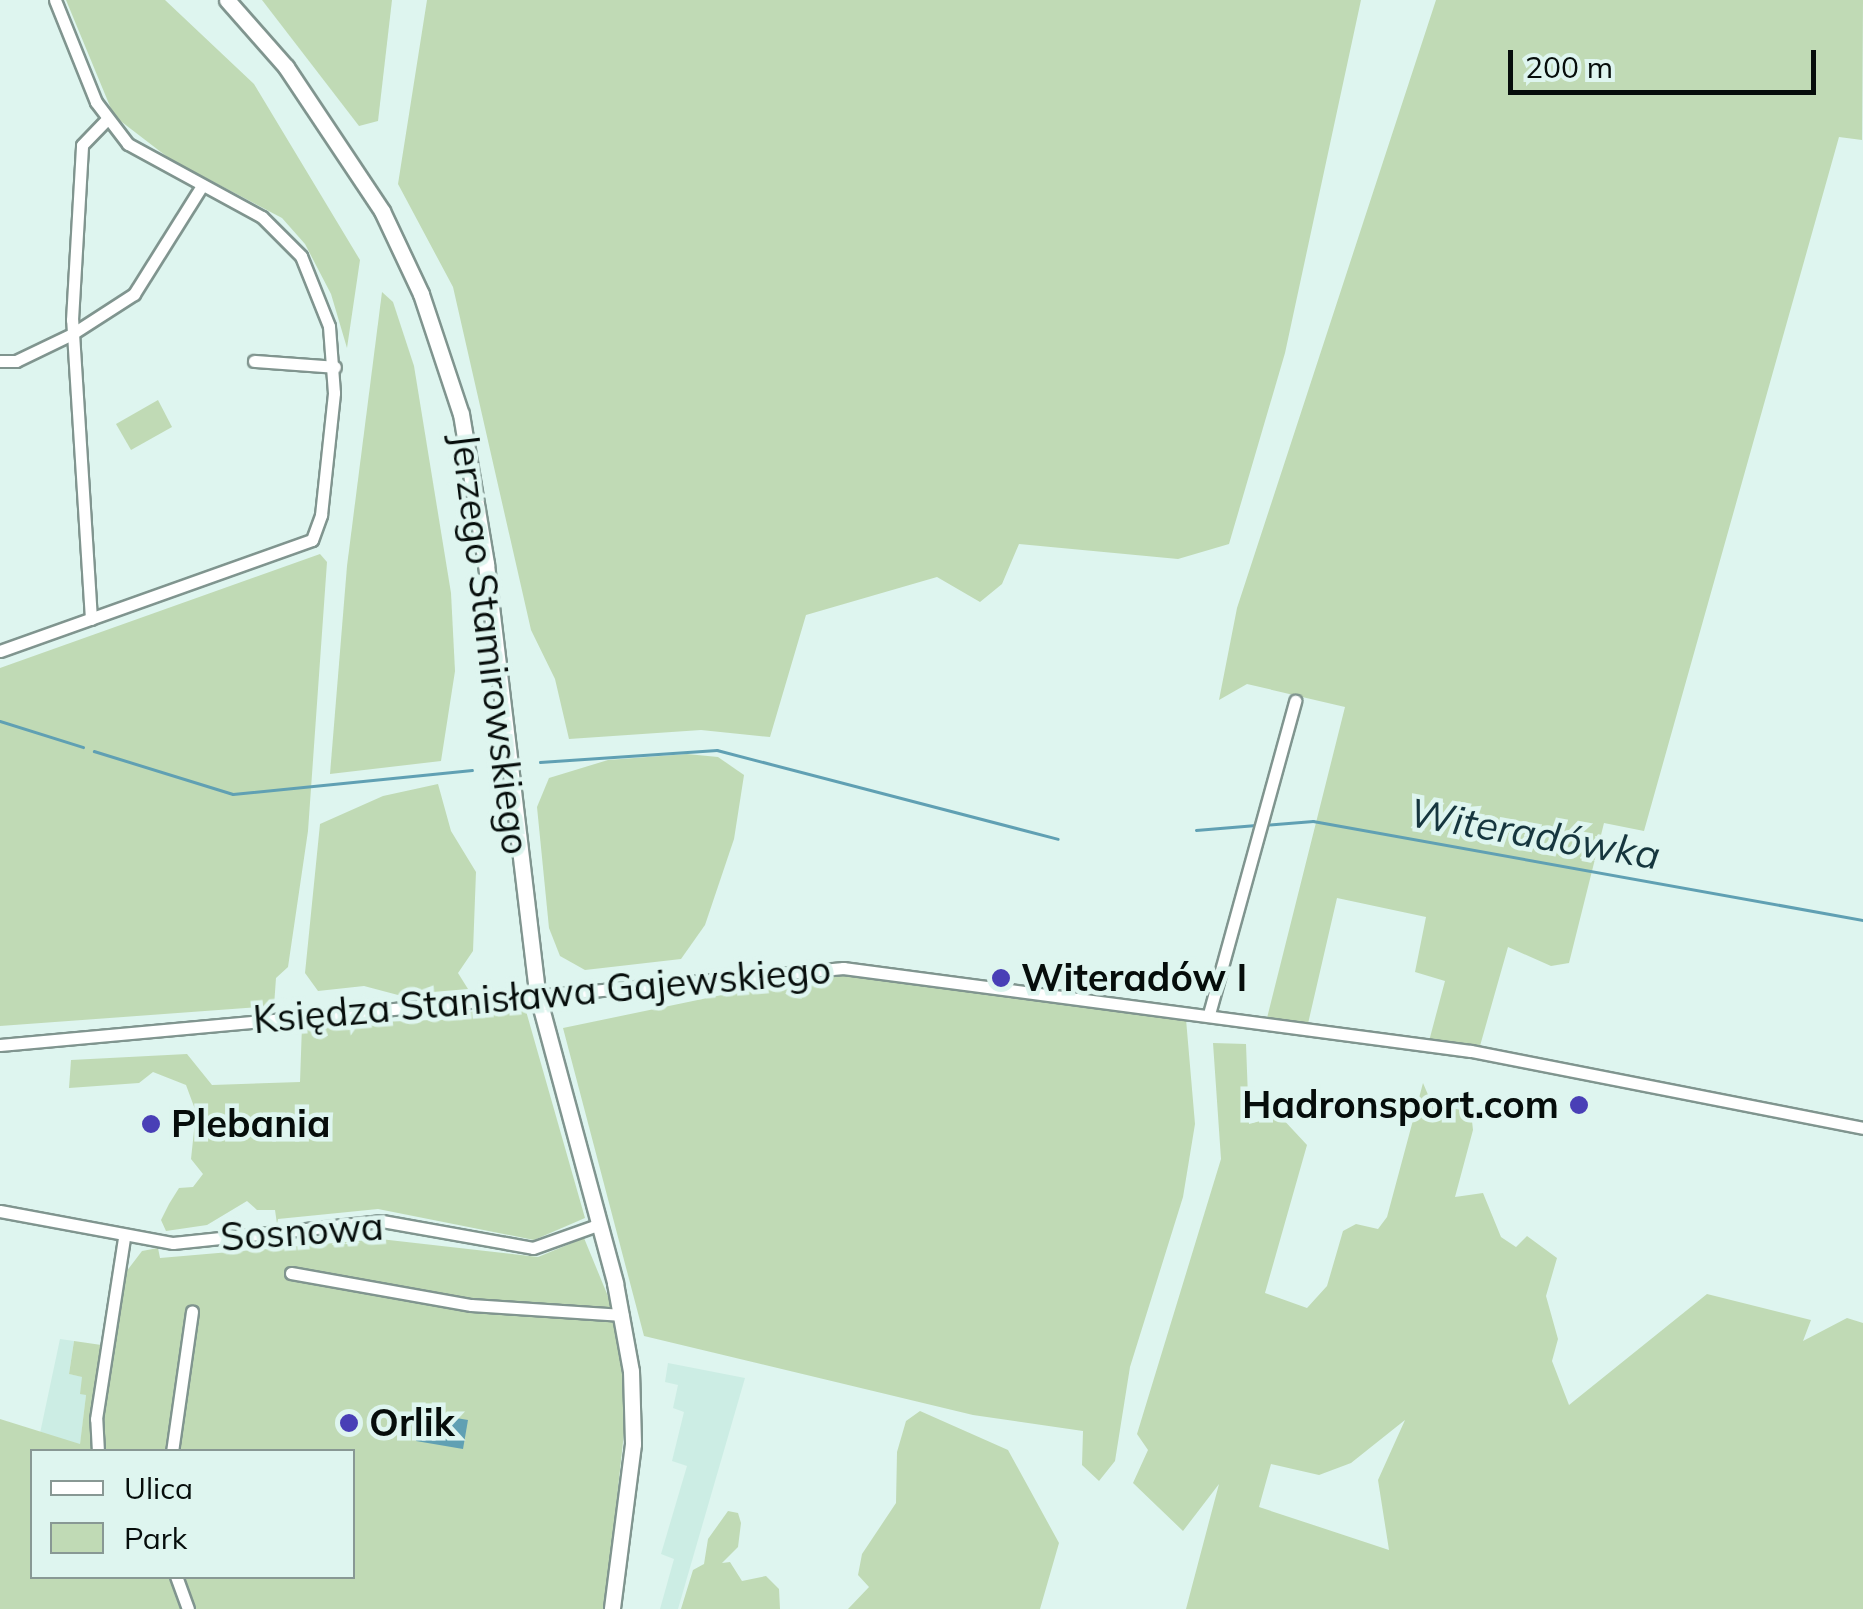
<!DOCTYPE html>
<meta charset="utf-8">
<style>
body{margin:0}
#map{position:relative;width:1863px;height:1609px;overflow:hidden;background:#def5ef;font-family:Mulish,sans-serif}
div>[style]{position:absolute}
.built>*{inset:0;background:#ccede4}
.green>*{inset:0;background:#c0dab5}
.water>*{inset:0;background:#60a0b3}
.stream>*{height:2.5px;margin:-1.25px;padding:0 1.25px;transform-origin:1.25px;border-radius:1.25px;background:#60a0b3}
.roads{filter:drop-shadow(2px 0 #80958f) drop-shadow(-2px 0 #80958f) drop-shadow(0 2px #80958f) drop-shadow(0 -2px #80958f)}
.minor>*{height:11px;margin:-5.5px;padding:0 5.5px;transform-origin:5.5px;border-radius:5.5px;background:#fff}
.major>*{height:15px;margin:-7.5px;padding:0 7.5px;transform-origin:7.5px;border-radius:7.5px;background:#fff}
.dots>*{width:28px;height:28px;translate:-50% -50%;box-sizing:border-box;border:5px solid #def5ef;border-radius:50%}
span{translate:-50% -50%;white-space:nowrap;text-align:center;line-height:1.15;-webkit-text-stroke:9px #def5ef;paint-order:stroke}
.street-label{font-size:38px;color:#060d0b}
.poi-label{font-size:38px;color:#060d0b;font-weight:700}
.left{translate:0 -50%;text-align:left}
.right{translate:-100% -50%;text-align:right}
.water-label{font-size:40px;color:#16363e;font-style:italic}
.legend{position:absolute;left:30px;top:1449px;width:325px;height:130px;box-sizing:border-box;background:#def5ef;border:2px solid #889894;margin:0;padding:12px 18px;list-style:none;font-size:30px;color:#060d0b}
.legend li{display:flex;align-items:center;gap:20px;height:50px}
.legend b{width:50px;border:2px solid #889894}
.scale{position:absolute;left:1508px;top:50px;width:308px;height:45px;box-sizing:border-box;border:5px solid #060d0b;border-top:0;padding-left:12px;font-size:30px;line-height:35px;white-space:nowrap;color:#060d0b;-webkit-text-stroke:8px #def5ef;paint-order:stroke}
</style>
<div id="map">
<div class="built">
<div style="clip-path:polygon(60px 1339px,74px 1341px,69px 1374px,83px 1377px,86px 1395px,80px 1445px,39px 1438px)"></div>
<div style="clip-path:polygon(668px 1363px,745px 1378px,678px 1609px,660px 1609px,674px 1559px,661px 1554px,687px 1466px,672px 1461px,684px 1412px,673px 1408px,678px 1385px,665px 1382px)"></div>
</div>
<div class="green">
<div style="clip-path:polygon(66px 0,165px 0,254px 84px,360px 260px,347px 348px,331px 294px,305px 244px,282px 218px,170px 159px,114px 116px)"></div>
<div style="clip-path:polygon(262px 0,392px 0,378px 121px,359px 126px)"></div>
<div style="clip-path:polygon(427px 0,1361px 0,1285px 353px,1229px 544px,1178px 559px,1019px 544px,1002px 584px,980px 602px,937px 577px,806px 615px,770px 737px,701px 730px,569px 739px,555px 679px,531px 630px,453px 287px,398px 184px)"></div>
<div style="clip-path:polygon(1436px 0,1863px 0,1862px 140px,1839px 137px,1644px 831px,1604px 823px,1569px 963px,1551px 966px,1508px 947px,1478px 1053px,1428px 1045px,1445px 981px,1415px 972px,1426px 917px,1337px 898px,1307px 1028px,1266px 1022px,1345px 707px,1247px 684px,1219px 700px,1237px 608px)"></div>
<div style="clip-path:polygon(382px 292px,393px 302px,414px 366px,451px 593px,455px 671px,441px 761px,330px 774px,347px 566px)"></div>
<div style="clip-path:polygon(158px 400px,172px 427px,131px 450px,116px 424px)"></div>
<div style="clip-path:polygon(320px 554px,327px 562px,308px 831px,288px 967px,276px 978px,274px 1006px,0 1026px,0 668px)"></div>
<div style="clip-path:polygon(687px 754px,718px 757px,744px 775px,734px 839px,705px 925px,681px 959px,585px 970px,560px 956px,549px 928px,537px 807px,549px 778px,608px 760px)"></div>
<div style="clip-path:polygon(438px 784px,451px 831px,476px 872px,473px 951px,458px 973px,468px 989px,398px 995px,364px 986px,318px 991px,305px 973px,320px 824px,383px 796px)"></div>
<div style="clip-path:polygon(837px 971px,1186px 1019px,1195px 1124px,1183px 1197px,1130px 1367px,1115px 1461px,1099px 1481px,1082px 1465px,1083px 1431px,973px 1415px,644px 1336px,563px 1028px)"></div>
<div style="clip-path:polygon(517px 1002px,526px 1011px,585px 1218px,534px 1240px,378px 1209px,278px 1219px,277px 1224px,275px 1210px,257px 1210px,247px 1201px,207px 1225px,166px 1231px,161px 1220px,169px 1204px,179px 1188px,193px 1187px,203px 1174px,191px 1159px,196px 1112px,186px 1085px,153px 1072px,139px 1083px,69px 1088px,71px 1060px,187px 1054px,212px 1085px,300px 1082px,302px 1025px,432px 1020px)"></div>
<div style="clip-path:polygon(evenodd,1213px 1043px,1246px 1044px,1249px 1124px,1280px 1116px,1307px 1145px,1265px 1293px,1307px 1308px,1327px 1286px,1343px 1231px,1356px 1224px,1378px 1229px,1387px 1217px,1423px 1083px,1432px 1104px,1471px 1112px,1473px 1130px,1455px 1197px,1483px 1193px,1501px 1237px,1516px 1247px,1527px 1236px,1557px 1258px,1546px 1296px,1558px 1339px,1552px 1361px,1569px 1405px,1707px 1294px,1811px 1320px,1803px 1341px,1847px 1318px,1863px 1323px,1863px 1609px,1186px 1609px,1219px 1484px,1183px 1531px,1133px 1483px,1148px 1450px,1137px 1434px,1221px 1159px,1213px 1043px,1405px 1420px,1378px 1480px,1389px 1550px,1259px 1507px,1271px 1464px,1319px 1475px,1351px 1463px,1405px 1420px)"></div>
<div style="clip-path:polygon(evenodd,584px 1238px,612px 1306px,627px 1405px,605px 1609px,0 1609px,0 1419px,80px 1444px,86px 1395px,80px 1394px,82px 1377px,69px 1374px,74px 1341px,115px 1347px,126px 1272px,142px 1251px,158px 1248px,160px 1258px,380px 1239px,538px 1257px,584px 1238px,32px 1452px,352px 1452px,352px 1576px,32px 1576px,32px 1452px)"></div>
<div style="clip-path:polygon(920px 1411px,1008px 1450px,1059px 1543px,1040px 1609px,848px 1609px,869px 1587px,858px 1575px,862px 1554px,896px 1503px,897px 1452px,906px 1421px)"></div>
<div style="clip-path:polygon(728px 1511px,738px 1513px,741px 1523px,738px 1547px,722px 1563px,730px 1562px,742px 1581px,766px 1576px,779px 1589px,780px 1609px,681px 1609px,693px 1570px,704px 1564px,708px 1539px)"></div>
</div>
<div class="water">
<div style="clip-path:polygon(421px 1412px,468px 1420px,463px 1449px,416px 1441px)"></div>
</div>
<div class="stream">
<div style="left:0;top:721px;width:87px;rotate:17.4deg"></div>
<div style="left:94px;top:751px;width:145px;rotate:17.2deg"></div>
<div style="left:233px;top:794px;width:240px;rotate:-5.7deg"></div>
<div style="left:540px;top:762px;width:177px;rotate:-3.9deg"></div>
<div style="left:717px;top:750px;width:352px;rotate:14.6deg"></div>
<div style="left:1264px;top:825px;width:49px;rotate:-4.7deg"></div>
<div style="left:1313px;top:821px;width:559px;rotate:10.2deg"></div>
<div style="left:1196px;top:830px;width:60px;rotate:-4.8deg"></div>
</div>
<div class="roads">
<div class="minor">
<div style="left:0;top:361px;width:16px"></div>
<div style="left:16px;top:361px;width:62px;rotate:-25.7deg"></div>
<div style="left:72px;top:334px;width:74px;rotate:-32.8deg"></div>
<div style="left:134px;top:294px;width:126px;rotate:-57.9deg"></div>
<div style="left:254px;top:361px;width:81px;rotate:4.2deg"></div>
<div style="left:91px;top:619px;width:300px;rotate:-93.6deg"></div>
<div style="left:72px;top:320px;width:175px;rotate:-86.7deg"></div>
<div style="left:82px;top:145px;width:35px;rotate:-46deg"></div>
<div style="left:0;top:651px;width:331px;rotate:-19.6deg"></div>
<div style="left:312px;top:540px;width:27px;rotate:-70deg"></div>
<div style="left:321px;top:515px;width:123px;rotate:-83.9deg"></div>
<div style="left:334px;top:393px;width:67px;rotate:-94.3deg"></div>
<div style="left:329px;top:326px;width:75px;rotate:-111.8deg"></div>
<div style="left:301px;top:256px;width:55px;rotate:-135deg"></div>
<div style="left:262px;top:217px;width:153px;rotate:-151.4deg"></div>
<div style="left:128px;top:144px;width:53px;rotate:-127.3deg"></div>
<div style="left:96px;top:102px;width:110px;rotate:-111.9deg"></div>
<div style="left:1209px;top:1014px;width:325px;rotate:-74.6deg"></div>
<div style="left:0;top:1045px;width:847px;rotate:-5.22deg"></div>
<div style="left:843px;top:968px;width:633px;rotate:7.53deg"></div>
<div style="left:1471px;top:1051px;width:399px;rotate:11.1deg"></div>
<div style="left:0;top:1211px;width:176px;rotate:10.5deg"></div>
<div style="left:173px;top:1243px;width:210px;rotate:-6deg"></div>
<div style="left:382px;top:1221px;width:153px;rotate:10.1deg"></div>
<div style="left:533px;top:1248px;width:71px;rotate:-19.7deg"></div>
<div style="left:291px;top:1273px;width:183px;rotate:10.1deg"></div>
<div style="left:471px;top:1305px;width:152px;rotate:3.8deg"></div>
<div style="left:98px;top:1452px;width:33px;rotate:-93deg"></div>
<div style="left:96px;top:1419px;width:183px;rotate:-81.2deg"></div>
<div style="left:172px;top:1452px;width:142px;rotate:-81.9deg"></div>
<div style="left:176px;top:1576px;width:35px;rotate:70deg"></div>
</div>
<div class="major">
<div style="left:227px;top:0;width:89px;rotate:48.6deg"></div>
<div style="left:286px;top:67px;width:173px;rotate:56.3deg"></div>
<div style="left:382px;top:211px;width:92px;rotate:64.8deg"></div>
<div style="left:421px;top:294px;width:126px;rotate:71.6deg"></div>
<div style="left:461px;top:414px;width:152px;rotate:80.5deg"></div>
<div style="left:486px;top:564px;width:432px;rotate:83.2deg"></div>
<div style="left:537px;top:993px;width:300px;rotate:74.9deg"></div>
<div style="left:615px;top:1283px;width:89px;rotate:79.7deg"></div>
<div style="left:631px;top:1371px;width:73px;rotate:88.4deg"></div>
<div style="left:633px;top:1444px;width:166px;rotate:97.3deg"></div>
</div>
</div>
<div class="dots">
<div style="left:1001px;top:978px;background:#493fb6"></div>
<div style="left:1579px;top:1105px;background:#493fb6"></div>
<div style="left:151px;top:1124px;background:#493fb6"></div>
<div style="left:349px;top:1423px;background:#493fb6"></div>
</div>
<div class="street-label">
<span style="left:490px;top:644px;rotate:83deg">Jerzego Stamirowskiego</span>
<span style="left:542px;top:995px;rotate:-5deg">Księdza Stanisława Gajewskiego</span>
<span style="left:302px;top:1232px;rotate:-4deg">Sosnowa</span>
</div>
<div class="poi-label">
<span class="left" style="left:1021px;top:978px">Witeradów I</span>
<span class="right" style="left:1559px;top:1105px">Hadronsport.com</span>
<span class="left" style="left:171px;top:1124px">Plebania</span>
<span class="left" style="left:369px;top:1423px">Orlik</span>
</div>
<div class="water-label">
<span style="left:1535px;top:833px;rotate:10deg">Witeradówka</span>
</div>
<ul class="legend">
<li><b style="height:12px;background:#fff"></b>Ulica</li>
<li><b style="height:28px;background:#c0dab5"></b>Park</li>
</ul>
<div class="scale">200 m</div>
</div>
